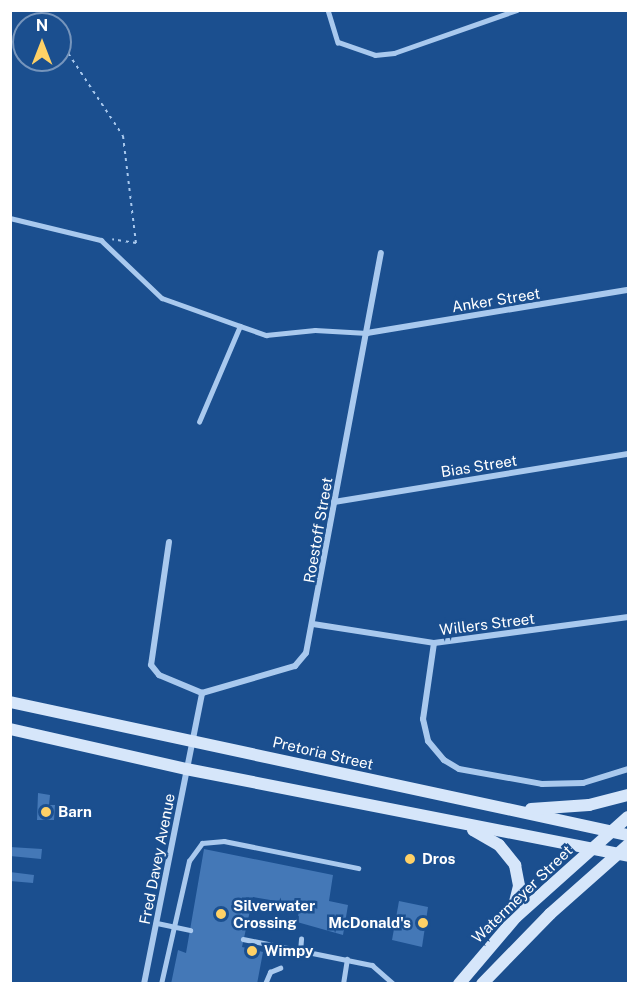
<!DOCTYPE html>
<style>
body{margin:0}
#map{position:relative;width:639px;height:994px;overflow:hidden;background:#1b4f8f;font-family:"Public Sans",sans-serif}
div>[style]{position:absolute}
.building>*{inset:0;background:#4478b7}
.path>*{height:2px;margin-top:-1px;transform-origin:0;background:repeating-linear-gradient(90deg,#a9c9ee 0 3px,transparent 0 7.5px)}
.lane>*{height:4.5px;margin:-2.25px;padding:0 2.25px;transform-origin:2.25px;border-radius:2.25px;background:#a9c9ee}
.street>*{height:6px;margin:-3px;padding:0 3px;transform-origin:3px;border-radius:3px;background:#a9c9ee}
.secondary>*{height:12px;margin:-6px;padding:0 6px;transform-origin:6px;border-radius:6px;background:#d6e6fa}
.dots>*{width:16px;height:16px;translate:-50% -50%;box-sizing:border-box;border:3px solid #1b4f8f;border-radius:50%}
span{translate:-50% -50%;white-space:nowrap;text-align:center;line-height:1.15;-webkit-text-stroke:5px #1b4f8f;paint-order:stroke}
.street-label{font-size:15px;color:#fff}
.poi-label{font-size:15px;color:#fff;font-weight:700}
.left{translate:0 -50%;text-align:left}
.right{translate:-100% -50%;text-align:right}
.frame{position:absolute;inset:0;border:12px solid #fff;pointer-events:none}
.north{position:absolute;left:12px;top:12px;width:60px;height:60px;box-sizing:border-box;background:#1b4f8f;border:2px solid #7695bc;border-radius:50%;rotate:0deg;font-size:16px;font-weight:700;line-height:24px;text-align:center;color:#fff}
.north::after{content:'';display:block;margin:auto;width:21px;height:27px;background:#ffd166;clip-path:polygon(50% 0,100% 100%,50% 72%,0 100%)}
</style>
<div id="map">
<div class="building">
<div style="clip-path:polygon(38px 793px,50px 795px,49px 805px,55px 805px,54px 820px,37px 820px)"></div>
<div style="clip-path:polygon(10px 847px,42px 849px,41px 859px,10px 856px)"></div>
<div style="clip-path:polygon(204px 849px,333px 875px,329px 901px,348px 905px,343px 935px,297px 922px,300px 905px,253px 897px,242px 947px,263px 952px,257px 984px,171px 984px,178px 950px,186px 953px)"></div>
<div style="clip-path:polygon(10px 872px,34px 875px,33px 883px,10px 881px)"></div>
<div style="clip-path:polygon(399px 901px,428px 907px,422px 947px,392px 940px)"></div>
</div>
<div class="path">
<div style="left:40px;top:10px;width:17px;rotate:57deg"></div>
<div style="left:60px;top:41px;width:114px;rotate:56.4deg"></div>
<div style="left:123px;top:136px;width:108px;rotate:83.1deg"></div>
<div style="left:136px;top:243px;width:24px;rotate:-171deg"></div>
</div>
<div class="lane">
<div style="left:328px;top:10px;width:34px;rotate:73deg"></div>
<div style="left:338px;top:42px;width:39px;rotate:19deg"></div>
<div style="left:375px;top:55px;width:19px;rotate:-6deg"></div>
<div style="left:394px;top:53px;width:130px;rotate:-19.3deg"></div>
<div style="left:10px;top:218px;width:94px;rotate:13.6deg"></div>
<div style="left:101px;top:240px;width:84px;rotate:43.6deg"></div>
<div style="left:162px;top:298px;width:83px;rotate:19.7deg"></div>
<div style="left:240px;top:326px;width:28px;rotate:19deg"></div>
<div style="left:266px;top:335px;width:49px;rotate:-5.8deg"></div>
<div style="left:315px;top:330px;width:52px;rotate:3.3deg"></div>
<div style="left:199px;top:422px;width:104px;rotate:-66.9deg"></div>
<div style="left:157px;top:923px;width:34px;rotate:12deg"></div>
<div style="left:243px;top:939px;width:132px;rotate:11.4deg"></div>
<div style="left:372px;top:965px;width:29px;rotate:41deg"></div>
<div style="left:300px;top:951px;width:12px;rotate:-85deg"></div>
<div style="left:161px;top:984px;width:126px;rotate:-77.2deg"></div>
<div style="left:189px;top:861px;width:22px;rotate:-54deg"></div>
<div style="left:202px;top:843px;width:22px;rotate:-5deg"></div>
<div style="left:224px;top:841px;width:137px;rotate:11.4deg"></div>
<div style="left:265px;top:984px;width:13px;rotate:-67deg"></div>
<div style="left:270px;top:972px;width:11px;rotate:-22deg"></div>
<div style="left:343px;top:984px;width:25px;rotate:-81deg"></div>
</div>
<div class="street">
<div style="left:367px;top:333px;width:265px;rotate:-9.4deg"></div>
<div style="left:334px;top:502px;width:298px;rotate:-9.3deg"></div>
<div style="left:169px;top:542px;width:124px;rotate:98.3deg"></div>
<div style="left:151px;top:665px;width:13px;rotate:51deg"></div>
<div style="left:159px;top:675px;width:47px;rotate:22.7deg"></div>
<div style="left:313px;top:624px;width:122px;rotate:8.9deg"></div>
<div style="left:434px;top:643px;width:196px;rotate:-7.6deg"></div>
<div style="left:434px;top:643px;width:77px;rotate:98.2deg"></div>
<div style="left:423px;top:719px;width:23px;rotate:77deg"></div>
<div style="left:428px;top:741px;width:25px;rotate:50deg"></div>
<div style="left:444px;top:760px;width:17px;rotate:31deg"></div>
<div style="left:459px;top:769px;width:84px;rotate:10.2deg"></div>
<div style="left:542px;top:784px;width:41px;rotate:-1.4deg"></div>
<div style="left:583px;top:783px;width:47px;rotate:-17.3deg"></div>
<div style="left:144px;top:984px;width:297px;rotate:-78.7deg"></div>
<div style="left:202px;top:693px;width:97px;rotate:-16.2deg"></div>
<div style="left:295px;top:666px;width:17px;rotate:-50deg"></div>
<div style="left:306px;top:653px;width:407px;rotate:-79.4deg"></div>
</div>
<div class="secondary">
<div style="left:10px;top:702px;width:632px;rotate:12.15deg"></div>
<div style="left:10px;top:729px;width:180px;rotate:12.8deg"></div>
<div style="left:186px;top:769px;width:450px;rotate:11.1deg"></div>
<div style="left:531px;top:809px;width:58px;rotate:-3.9deg"></div>
<div style="left:589px;top:805px;width:40px;rotate:-14.4deg"></div>
<div style="left:473px;top:830px;width:30px;rotate:30deg"></div>
<div style="left:499px;top:845px;width:26px;rotate:51deg"></div>
<div style="left:515px;top:865px;width:21px;rotate:79deg"></div>
<div style="left:519px;top:886px;width:34px;rotate:104deg"></div>
<div style="left:459px;top:984px;width:88px;rotate:-49.6deg"></div>
<div style="left:516px;top:917px;width:150px;rotate:-41.8deg"></div>
<div style="left:482px;top:984px;width:98px;rotate:-45.8deg"></div>
<div style="left:550px;top:914px;width:104px;rotate:-41.5deg"></div>
</div>
<div class="dots">
<div style="left:46px;top:812px;background:#ffd166"></div>
<div style="left:410px;top:859px;background:#ffd166"></div>
<div style="left:221px;top:914px;background:#ffd166"></div>
<div style="left:423px;top:923px;background:#ffd166"></div>
<div style="left:252px;top:951px;background:#ffd166"></div>
</div>
<div class="street-label">
<span style="left:496px;top:300px;rotate:-9deg">Anker Street</span>
<span style="left:479px;top:466px;rotate:-9deg">Bias Street</span>
<span style="left:318px;top:530px;rotate:-80deg">Roestoff Street</span>
<span style="left:487px;top:624px;rotate:-7deg">Willers Street</span>
<span style="left:323px;top:753px;rotate:13deg">Pretoria Street</span>
<span style="left:157px;top:859px;rotate:-79deg">Fred Davey Avenue</span>
<span style="left:522px;top:894px;rotate:-44deg">Watermeyer Street</span>
</div>
<div class="poi-label">
<span class="left" style="left:58px;top:812px">Barn</span>
<span class="left" style="left:422px;top:859px">Dros</span>
<span class="left" style="left:233px;top:914px">Silverwater<br>Crossing</span>
<span class="right" style="left:411px;top:923px">McDonald's</span>
<span class="left" style="left:264px;top:951px">Wimpy</span>
</div>
<div class="frame"></div>
<div class="north">N</div>
</div>
